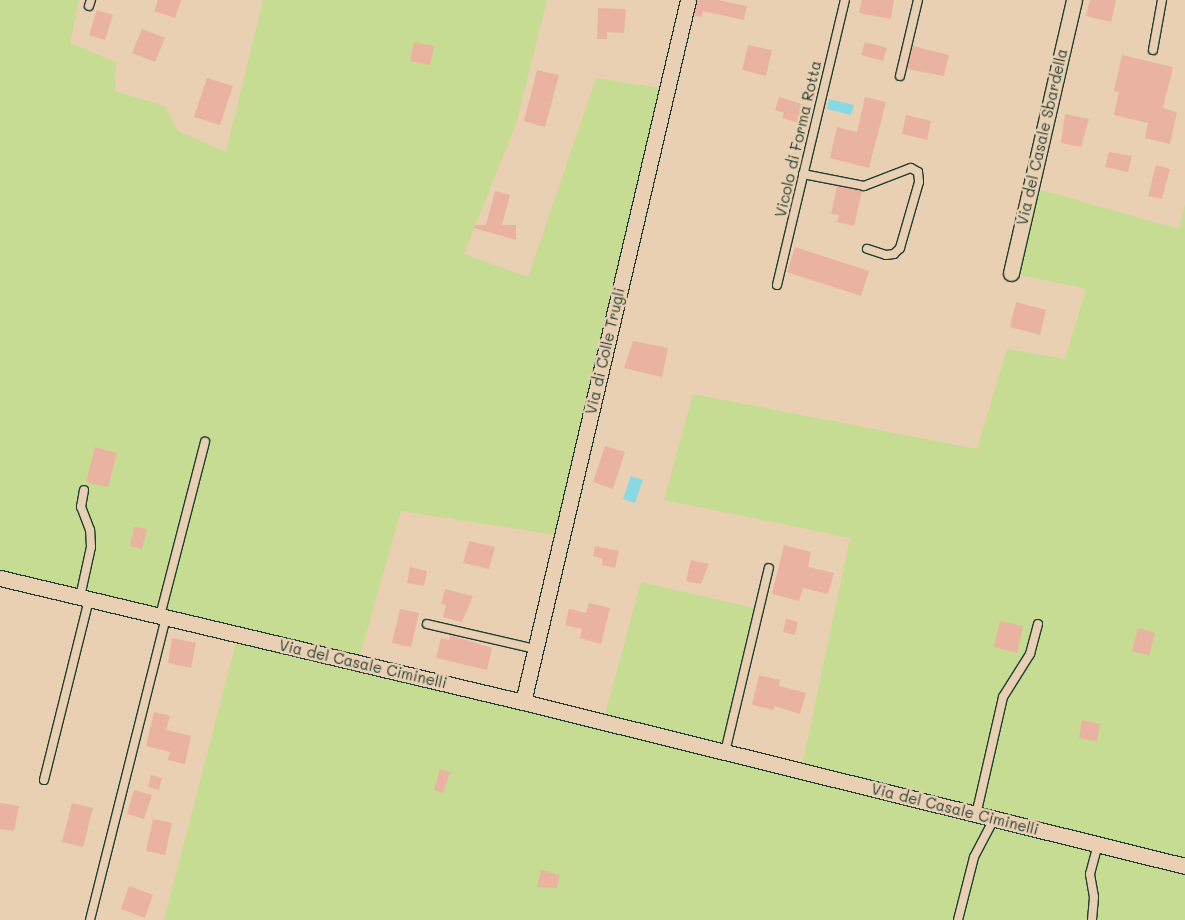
<!DOCTYPE html>
<style>
body{margin:0}
#map{position:relative;width:1185px;height:920px;overflow:hidden;background:#ead0b2;font-family:Mali,sans-serif}
div>[style]{position:absolute}
.green>*{inset:0;background:#c6dc92}
.water>*{inset:0;background:#88d9e3}
.building>*{inset:0;background:#eab2a1}
.roads{filter:drop-shadow(1px 0 #1f3d34) drop-shadow(-1px 0 #1f3d34) drop-shadow(0 1px #1f3d34) drop-shadow(0 -1px #1f3d34)}
.lane>*{height:8px;margin:-4px;padding:0 4px;transform-origin:4px;border-radius:4px;background:#ead0b2}
.street>*{height:15px;margin:-7.5px;padding:0 7.5px;transform-origin:7.5px;border-radius:7.5px;background:#ead0b2}
span{translate:-50% -50%;white-space:nowrap;text-align:center;line-height:1.15;-webkit-text-stroke:5px #ead0b2;paint-order:stroke}
.street-label{font-size:15px;color:#1f3d34}
</style>
<div id="map">
<div class="green">
<div style="clip-path:polygon(0 0,79px 0,70px 43px,116px 62px,115px 91px,165px 106px,178px 131px,226px 152px,263px 0,547px 0,516px 124px,464px 254px,528px 277px,596px 78px,666px 89px,562px 536px,401px 511px,358px 663px,603px 722px,641px 582px,759px 609px,725px 752px,801px 771px,850px 538px,664px 500px,693px 394px,977px 449px,1007px 349px,1065px 359px,1086px 289px,1011px 273px,1031px 187px,1179px 229px,1185px 204px,1185px 920px,164px 920px,238px 635px,0 578px)"></div>
</div>
<div class="water">
<div style="clip-path:polygon(829px 99px,854px 105px,851px 115px,827px 109px)"></div>
<div style="clip-path:polygon(631px 476px,643px 480px,635px 503px,623px 499px)"></div>
</div>
<div class="building">
<div style="clip-path:polygon(158px 0,181px 0,175px 18px,154px 11px)"></div>
<div style="clip-path:polygon(697px 0,718px 0,747px 6px,744px 20px,703px 11px,702px 17px,694px 16px)"></div>
<div style="clip-path:polygon(862px 0,894px 0,891px 19px,859px 13px)"></div>
<div style="clip-path:polygon(1090px 0,1116px 0,1111px 22px,1086px 16px)"></div>
<div style="clip-path:polygon(598px 8px,626px 9px,624px 33px,607px 32px,607px 39px,597px 39px)"></div>
<div style="clip-path:polygon(97px 10px,113px 15px,105px 40px,89px 35px)"></div>
<div style="clip-path:polygon(142px 29px,165px 38px,155px 62px,132px 53px)"></div>
<div style="clip-path:polygon(414px 42px,434px 46px,430px 65px,410px 61px)"></div>
<div style="clip-path:polygon(865px 42px,887px 48px,883px 61px,861px 55px)"></div>
<div style="clip-path:polygon(748px 45px,772px 50px,766px 76px,742px 70px)"></div>
<div style="clip-path:polygon(913px 46px,949px 55px,944px 76px,907px 69px)"></div>
<div style="clip-path:polygon(1122px 55px,1173px 67px,1163px 108px,1177px 112px,1170px 144px,1145px 138px,1148px 123px,1114px 115px,1119px 92px,1114px 91px)"></div>
<div style="clip-path:polygon(537px 70px,559px 75px,545px 127px,524px 121px)"></div>
<div style="clip-path:polygon(207px 78px,233px 86px,220px 125px,194px 117px)"></div>
<div style="clip-path:polygon(779px 97px,808px 106px,802px 124px,782px 118px,784px 113px,775px 110px)"></div>
<div style="clip-path:polygon(865px 97px,886px 102px,869px 168px,830px 158px,837px 127px,857px 132px)"></div>
<div style="clip-path:polygon(1065px 114px,1089px 119px,1081px 147px,1061px 143px)"></div>
<div style="clip-path:polygon(906px 115px,931px 121px,927px 140px,902px 134px)"></div>
<div style="clip-path:polygon(1109px 152px,1132px 156px,1128px 172px,1105px 167px)"></div>
<div style="clip-path:polygon(1156px 165px,1170px 169px,1162px 199px,1148px 196px)"></div>
<div style="clip-path:polygon(837px 186px,862px 191px,854px 226px,837px 222px,839px 215px,831px 214px)"></div>
<div style="clip-path:polygon(495px 191px,510px 195px,502px 225px,516px 225px,516px 240px,474px 228px,475px 225px,486px 225px)"></div>
<div style="clip-path:polygon(795px 247px,869px 271px,861px 296px,787px 272px)"></div>
<div style="clip-path:polygon(1016px 302px,1046px 310px,1040px 335px,1010px 327px)"></div>
<div style="clip-path:polygon(633px 341px,668px 348px,662px 377px,624px 368px)"></div>
<div style="clip-path:polygon(605px 446px,625px 452px,613px 489px,593px 482px)"></div>
<div style="clip-path:polygon(95px 447px,117px 453px,108px 487px,86px 482px)"></div>
<div style="clip-path:polygon(134px 527px,147px 529px,142px 549px,130px 546px)"></div>
<div style="clip-path:polygon(469px 541px,495px 547px,489px 569px,463px 563px)"></div>
<div style="clip-path:polygon(784px 545px,811px 552px,808px 567px,834px 573px,828px 594px,803px 588px,799px 601px,772px 594px)"></div>
<div style="clip-path:polygon(595px 546px,619px 551px,615px 568px,602px 565px,603px 559px,593px 556px)"></div>
<div style="clip-path:polygon(691px 560px,709px 564px,701px 584px,686px 581px)"></div>
<div style="clip-path:polygon(410px 567px,427px 571px,424px 586px,407px 583px)"></div>
<div style="clip-path:polygon(445px 589px,473px 596px,462px 622px,443px 617px,446px 605px,441px 604px)"></div>
<div style="clip-path:polygon(589px 603px,610px 608px,601px 644px,580px 638px,582px 629px,565px 625px,569px 609px,586px 613px)"></div>
<div style="clip-path:polygon(400px 609px,419px 613px,411px 647px,392px 643px)"></div>
<div style="clip-path:polygon(786px 619px,798px 622px,795px 635px,783px 632px)"></div>
<div style="clip-path:polygon(1000px 621px,1023px 626px,1017px 653px,994px 647px)"></div>
<div style="clip-path:polygon(1138px 628px,1155px 633px,1149px 656px,1132px 651px)"></div>
<div style="clip-path:polygon(450px 635px,492px 648px,487px 670px,436px 658px,441px 638px,449px 640px)"></div>
<div style="clip-path:polygon(172px 638px,196px 643px,191px 668px,168px 663px)"></div>
<div style="clip-path:polygon(759px 675px,780px 680px,779px 686px,806px 693px,800px 714px,774px 706px,774px 710px,752px 705px)"></div>
<div style="clip-path:polygon(154px 712px,170px 716px,166px 730px,191px 736px,185px 764px,168px 760px,170px 752px,146px 746px)"></div>
<div style="clip-path:polygon(1082px 720px,1100px 724px,1097px 741px,1079px 738px)"></div>
<div style="clip-path:polygon(440px 769px,450px 772px,443px 793px,434px 790px)"></div>
<div style="clip-path:polygon(151px 775px,162px 778px,159px 790px,148px 787px)"></div>
<div style="clip-path:polygon(134px 790px,152px 795px,144px 819px,127px 814px)"></div>
<div style="clip-path:polygon(0 803px,19px 806px,14px 831px,0 829px)"></div>
<div style="clip-path:polygon(72px 803px,93px 808px,83px 847px,62px 842px)"></div>
<div style="clip-path:polygon(153px 819px,172px 823px,165px 855px,146px 851px)"></div>
<div style="clip-path:polygon(541px 870px,560px 875px,557px 888px,537px 887px)"></div>
<div style="clip-path:polygon(129px 886px,153px 895px,145px 918px,121px 909px)"></div>
</div>
<div class="roads">
<div class="lane">
<div style="left:89px;top:6px;width:6px;rotate:-72deg"></div>
<div style="left:1153px;top:50px;width:51px;rotate:-79.8deg"></div>
<div style="left:900px;top:76px;width:78px;rotate:-76.7deg"></div>
<div style="left:803px;top:174px;width:62px;rotate:11.1deg"></div>
<div style="left:864px;top:186px;width:50px;rotate:-21deg"></div>
<div style="left:911px;top:168px;width:8px;rotate:30deg"></div>
<div style="left:918px;top:172px;width:10px;rotate:84deg"></div>
<div style="left:919px;top:182px;width:69px;rotate:106.1deg"></div>
<div style="left:900px;top:248px;width:8px;rotate:135deg"></div>
<div style="left:894px;top:254px;width:8px;rotate:173deg"></div>
<div style="left:886px;top:255px;width:20px;rotate:-162deg"></div>
<div style="left:777px;top:285px;width:293px;rotate:-76.6deg"></div>
<div style="left:80px;top:597px;width:51px;rotate:-77.6deg"></div>
<div style="left:91px;top:547px;width:17px;rotate:-93deg"></div>
<div style="left:90px;top:530px;width:25px;rotate:-111deg"></div>
<div style="left:81px;top:507px;width:17px;rotate:-80deg"></div>
<div style="left:160px;top:616px;width:180px;rotate:-75.5deg"></div>
<div style="left:427px;top:624px;width:111px;rotate:13deg"></div>
<div style="left:725px;top:752px;width:189px;rotate:-76.6deg"></div>
<div style="left:44px;top:780px;width:187px;rotate:-76deg"></div>
<div style="left:976px;top:815px;width:121px;rotate:-77.1deg"></div>
<div style="left:1003px;top:697px;width:51px;rotate:-57.9deg"></div>
<div style="left:1030px;top:654px;width:31px;rotate:-75deg"></div>
<div style="left:90px;top:920px;width:312px;rotate:-75.9deg"></div>
<div style="left:958px;top:920px;width:65px;rotate:-75.7deg"></div>
<div style="left:974px;top:857px;width:43px;rotate:-62.2deg"></div>
<div style="left:1092px;top:920px;width:23px;rotate:-85deg"></div>
<div style="left:1094px;top:897px;width:23px;rotate:-100deg"></div>
<div style="left:1090px;top:874px;width:30px;rotate:-75deg"></div>
</div>
<div class="street">
<div style="left:1011px;top:273px;width:280px;rotate:-77deg"></div>
<div style="left:0;top:578px;width:537px;rotate:13.34deg"></div>
<div style="left:523px;top:702px;width:682px;rotate:13.91deg"></div>
<div style="left:523px;top:702px;width:721px;rotate:-76.77deg"></div>
</div>
</div>
<div class="street-label">
<span style="left:1042px;top:137px;rotate:-77deg">Via del Casale Sbardella</span>
<span style="left:798px;top:139px;rotate:-77deg">Vicolo di Forma Rotta</span>
<span style="left:605px;top:351px;rotate:-77deg">Via di Colle Trugli</span>
<span style="left:363px;top:664px;rotate:13deg">Via del Casale Ciminelli</span>
<span style="left:955px;top:809px;rotate:14deg">Via del Casale Ciminelli</span>
</div>
</div>
